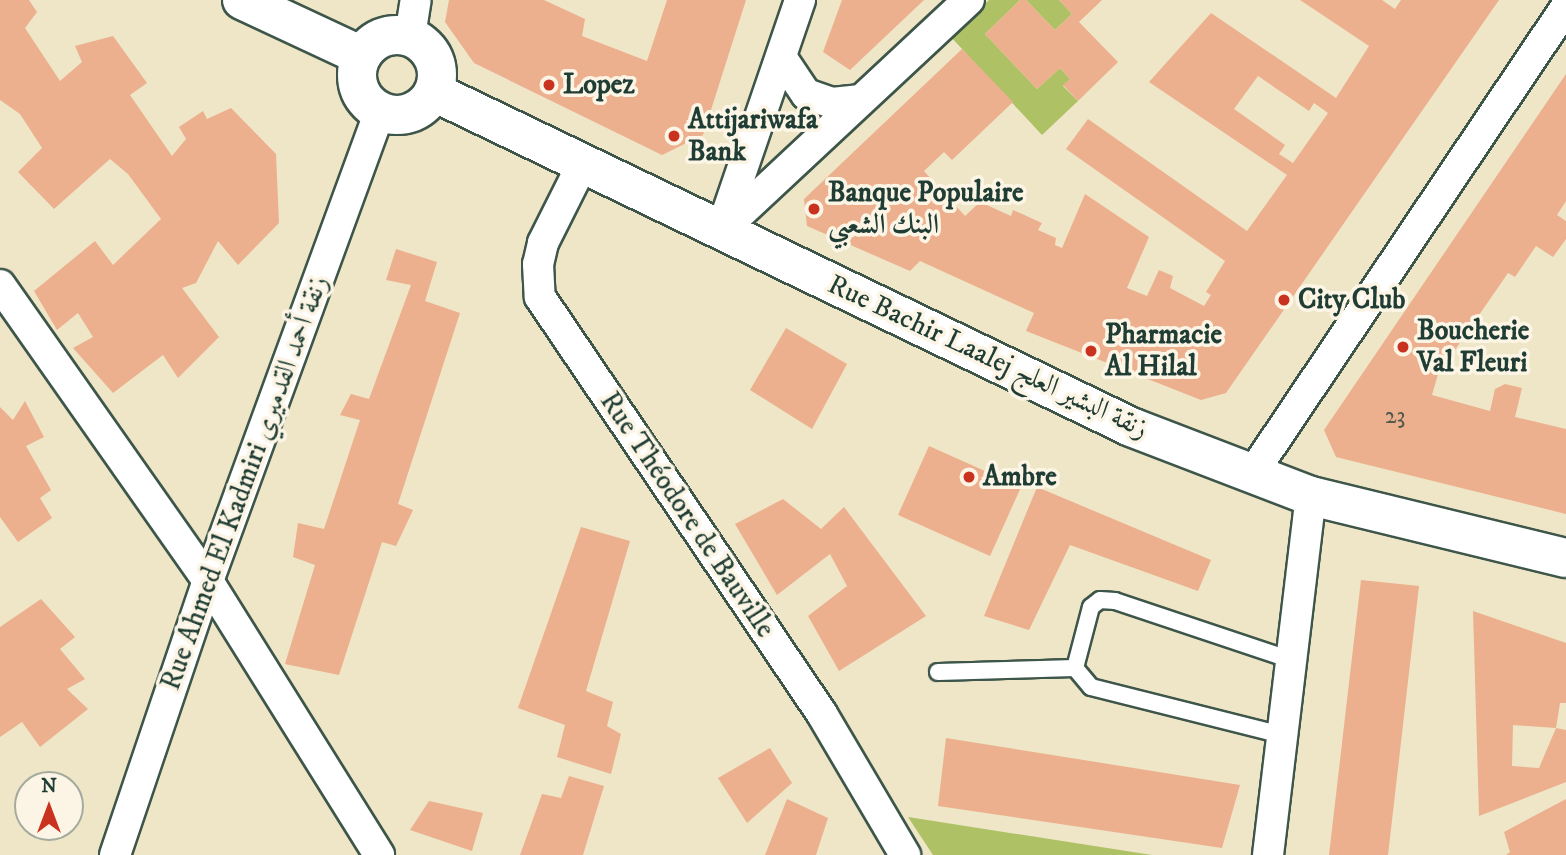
<!DOCTYPE html>
<meta charset="utf-8">
<style>
body{margin:0}
#map{position:relative;width:1566px;height:855px;overflow:hidden;background:#eee6c7;font-family:"IM FELL DW Pica",Amiri,serif}
div>[style]{position:absolute}
.green>*{inset:0;background:#afc165}
.building>*{inset:0;background:#ecb08e}
.roads{filter:drop-shadow(2px 0 #3e564a) drop-shadow(-2px 0 #3e564a) drop-shadow(0 2px #3e564a) drop-shadow(0 -2px #3e564a)}
.lane>*{height:16px;margin:-8px;padding:0 8px;transform-origin:8px;border-radius:8px;background:#fff}
.street>*{height:30px;margin:-15px;padding:0 15px;transform-origin:15px;border-radius:15px;background:#fff}
.secondary>*{height:38px;margin:-19px;padding:0 19px;transform-origin:19px;border-radius:19px;background:#fff}
.secondary>.ring{margin:-19px;padding:0;box-sizing:content-box;background:none;border:38px solid #fff;border-radius:50%}
.dots>*{width:19px;height:19px;translate:-50% -50%;box-sizing:border-box;border:4px solid #fcf5e5;border-radius:50%}
span{translate:-50% -50%;white-space:nowrap;text-align:center;line-height:1.15;-webkit-text-stroke:7px #fcf5e5;paint-order:stroke}
.number-label{font-size:24px;color:#525a4a}
.number-label span{-webkit-text-stroke-width:0}
.poi-label{font-size:28px;color:#1f3d34;font-weight:700}
.left{translate:0 -50%;text-align:left}
.street-label{font-size:28px;color:#1f3d34}
.north{position:absolute;left:14px;top:771px;width:70px;height:70px;box-sizing:border-box;background:#fcf5e5;border:2px solid #a4ab9e;border-radius:50%;rotate:0deg;font-size:19px;font-weight:700;line-height:28px;text-align:center;color:#1f3d34}
.north::after{content:'';display:block;margin:auto;width:24px;height:32px;background:#c8321e;clip-path:polygon(50% 0,100% 100%,50% 72%,0 100%)}
</style>
<div id="map">
<div class="green">
<div style="clip-path:polygon(989px 0,1020px 0,985px 34px,1037px 89px,1060px 68px,1070px 79px,1063px 86px,1078px 101px,1042px 135px,950px 36px)"></div>
<div style="clip-path:polygon(1026px 0,1059px 0,1072px 14px,1055px 30px)"></div>
<div style="clip-path:polygon(908px 817px,1152px 855px,933px 855px)"></div>
</div>
<div class="building">
<div style="clip-path:polygon(0 0,29px 0,37px 12px,25px 28px,60px 81px,82px 62px,75px 46px,113px 36px,147px 83px,130px 95px,172px 156px,186px 139px,179px 127px,203px 111px,207px 119px,231px 108px,276px 154px,279px 223px,238px 265px,218px 241px,196px 283px,182px 288px,219px 337px,178px 378px,163px 355px,113px 393px,73px 348px,93px 337px,78px 313px,57px 330px,34px 291px,95px 241px,113px 265px,161px 219px,128px 174px,110px 159px,54px 209px,18px 172px,42px 148px,20px 114px,0 100px)"></div>
<div style="clip-path:polygon(449px 0,544px 0,585px 19px,582px 36px,647px 61px,667px 0,746px 0,703px 135px,662px 155px,474px 63px,445px 22px)"></div>
<div style="clip-path:polygon(842px 0,924px 0,850px 70px,823px 52px)"></div>
<div style="clip-path:polygon(1020px 0,1026px 0,1055px 30px,1072px 14px,1059px 0,1102px 0,1079px 22px,1118px 62px,1078px 101px,1063px 85px,1070px 79px,1060px 68px,1037px 89px,985px 34px)"></div>
<div style="clip-path:polygon(evenodd,1300px 0,1382px 0,1395px 9px,1401px 0,1499px 0,1226px 393px,1201px 400px,1026px 331px,1034px 313px,920px 261px,910px 271px,807px 226px,804px 199px,962px 49px,1013px 102px,952px 160px,944px 152px,924px 171px,965px 216px,980px 202px,1011px 216px,1013px 210px,1042px 223px,1038px 230px,1056px 238px,1055px 245px,1062px 248px,1085px 194px,1149px 237px,1127px 288px,1147px 296px,1159px 270px,1173px 276px,1170px 288px,1204px 306px,1211px 295px,1206px 292px,1225px 261px,1066px 149px,1088px 119px,1247px 231px,1287px 175px,1149px 82px,1211px 13px,1336px 98px,1369px 46px,1300px 0,1258px 76px,1309px 111px,1314px 103px,1328px 113px,1293px 163px,1279px 154px,1285px 145px,1234px 109px,1258px 76px)"></div>
<div style="clip-path:polygon(1566px 74px,1566px 201px,1557px 215px,1566px 221px,1566px 239px,1553px 257px,1536px 246px,1515px 277px,1508px 273px,1448px 360px,1443px 357px,1432px 395px,1490px 411px,1495px 389px,1505px 384px,1522px 388px,1515px 417px,1566px 429px,1566px 514px,1336px 457px,1324px 430px)"></div>
<div style="clip-path:polygon(396px 249px,437px 262px,425px 301px,460px 313px,398px 504px,413px 510px,396px 546px,382px 542px,339px 675px,285px 664px,315px 565px,293px 557px,298px 523px,324px 529px,360px 420px,340px 415px,351px 394px,369px 399px,411px 285px,386px 280px)"></div>
<div style="clip-path:polygon(786px 328px,847px 364px,812px 429px,750px 390px)"></div>
<div style="clip-path:polygon(25px 401px,44px 437px,26px 446px,51px 490px,40px 498px,52px 518px,18px 542px,0 517px,0 407px,13px 420px)"></div>
<div style="clip-path:polygon(929px 446px,1021px 487px,990px 556px,898px 515px)"></div>
<div style="clip-path:polygon(1037px 487px,1211px 560px,1198px 591px,1070px 545px,1029px 630px,984px 616px)"></div>
<div style="clip-path:polygon(783px 499px,821px 529px,844px 507px,926px 616px,839px 671px,808px 616px,847px 586px,830px 554px,777px 595px,735px 524px)"></div>
<div style="clip-path:polygon(581px 527px,630px 541px,586px 691px,613px 702px,607px 726px,621px 734px,611px 774px,557px 757px,565px 725px,518px 708px)"></div>
<div style="clip-path:polygon(1361px 580px,1419px 586px,1388px 855px,1329px 855px)"></div>
<div style="clip-path:polygon(41px 599px,75px 637px,60px 649px,85px 679px,67px 689px,88px 709px,40px 747px,22px 722px,0 737px,0 627px)"></div>
<div style="clip-path:polygon(1473px 611px,1566px 643px,1566px 703px,1560px 703px,1556px 728px,1513px 725px,1512px 766px,1539px 768px,1556px 728px,1566px 730px,1566px 782px,1479px 816px)"></div>
<div style="clip-path:polygon(946px 738px,1240px 785px,1222px 848px,938px 806px)"></div>
<div style="clip-path:polygon(770px 748px,792px 783px,747px 823px,718px 778px)"></div>
<div style="clip-path:polygon(569px 776px,604px 786px,583px 855px,520px 855px,542px 794px,561px 798px)"></div>
<div style="clip-path:polygon(787px 799px,828px 818px,816px 855px,765px 855px)"></div>
<div style="clip-path:polygon(1566px 799px,1566px 855px,1506px 855px,1510px 852px,1504px 832px)"></div>
<div style="clip-path:polygon(429px 801px,483px 813px,472px 851px,410px 830px)"></div>
</div>
<div class="roads">
<div class="lane">
<div style="left:938px;top:672px;width:137px;rotate:-1.7deg"></div>
<div style="left:1282px;top:735px;width:197px;rotate:-165.9deg"></div>
<div style="left:1091px;top:687px;width:25px;rotate:-130deg"></div>
<div style="left:1075px;top:668px;width:63px;rotate:-75.3deg"></div>
<div style="left:1091px;top:607px;width:11px;rotate:-38deg"></div>
<div style="left:1100px;top:600px;width:15px;rotate:4deg"></div>
<div style="left:1115px;top:601px;width:186px;rotate:18.5deg"></div>
</div>
<div class="street">
<div style="left:410px;top:36px;width:36px;rotate:-81deg"></div>
<div style="left:781px;top:57px;width:45px;rotate:56deg"></div>
<div style="left:806px;top:94px;width:28px;rotate:19deg"></div>
<div style="left:832px;top:103px;width:29px;rotate:-6deg"></div>
<div style="left:582px;top:165px;width:87px;rotate:116.6deg"></div>
<div style="left:543px;top:243px;width:22px;rotate:103deg"></div>
<div style="left:538px;top:264px;width:33px;rotate:87deg"></div>
<div style="left:540px;top:297px;width:503px;rotate:55.93deg"></div>
<div style="left:822px;top:714px;width:164px;rotate:59.5deg"></div>
<div style="left:722px;top:228px;width:241px;rotate:-71.1deg"></div>
<div style="left:721px;top:231px;width:339px;rotate:-43deg"></div>
<div style="left:0;top:285px;width:362px;rotate:54.9deg"></div>
<div style="left:208px;top:581px;width:323px;rotate:58deg"></div>
<div style="left:1252px;top:474px;width:563px;rotate:-56.08deg"></div>
<div style="left:115px;top:855px;width:289px;rotate:-71.3deg"></div>
<div style="left:208px;top:581px;width:500px;rotate:-69.9deg"></div>
<div style="left:1268px;top:855px;width:362px;rotate:-83.2deg"></div>
</div>
<div class="secondary">
<div style="left:242px;top:0;width:130px;rotate:25deg"></div>
<div class="ring" style="left:357px;top:35px;width:42px;height:42px"></div>
<div style="left:434px;top:92px;width:773px;rotate:25.67deg"></div>
<div style="left:1131px;top:427px;width:193px;rotate:21deg"></div>
<div style="left:1311px;top:496px;width:262px;rotate:13.7deg"></div>
</div>
</div>
<div class="dots">
<div style="left:549px;top:85px;background:#c8321e"></div>
<div style="left:674px;top:136px;background:#c8321e"></div>
<div style="left:814px;top:209px;background:#c8321e"></div>
<div style="left:1284px;top:300px;background:#c8321e"></div>
<div style="left:1403px;top:347px;background:#c8321e"></div>
<div style="left:1091px;top:351px;background:#c8321e"></div>
<div style="left:969px;top:477px;background:#c8321e"></div>
</div>
<div class="number-label">
<span style="left:1395px;top:417px">23</span>
</div>
<div class="poi-label">
<span class="left" style="left:563px;top:85px">Lopez</span>
<span class="left" style="left:688px;top:136px">Attijariwafa<br>Bank</span>
<span class="left" style="left:828px;top:209px">Banque Populaire<br>البنك الشعبي</span>
<span class="left" style="left:1298px;top:300px">City Club</span>
<span class="left" style="left:1417px;top:347px">Boucherie<br>Val Fleuri</span>
<span class="left" style="left:1105px;top:351px">Pharmacie<br>Al Hilal</span>
<span class="left" style="left:983px;top:477px">Ambre</span>
</div>
<div class="street-label">
<span style="left:988px;top:357px;rotate:25deg">Rue Bachir Laalej زنقة البشير العلج</span>
<span style="left:245px;top:483px;rotate:-70deg">Rue Ahmed El Kadmiri زنقة أحمد القدميري</span>
<span style="left:687px;top:515px;rotate:56deg">Rue Théodore de Bauville</span>
</div>
<div class="north">N</div>
</div>
